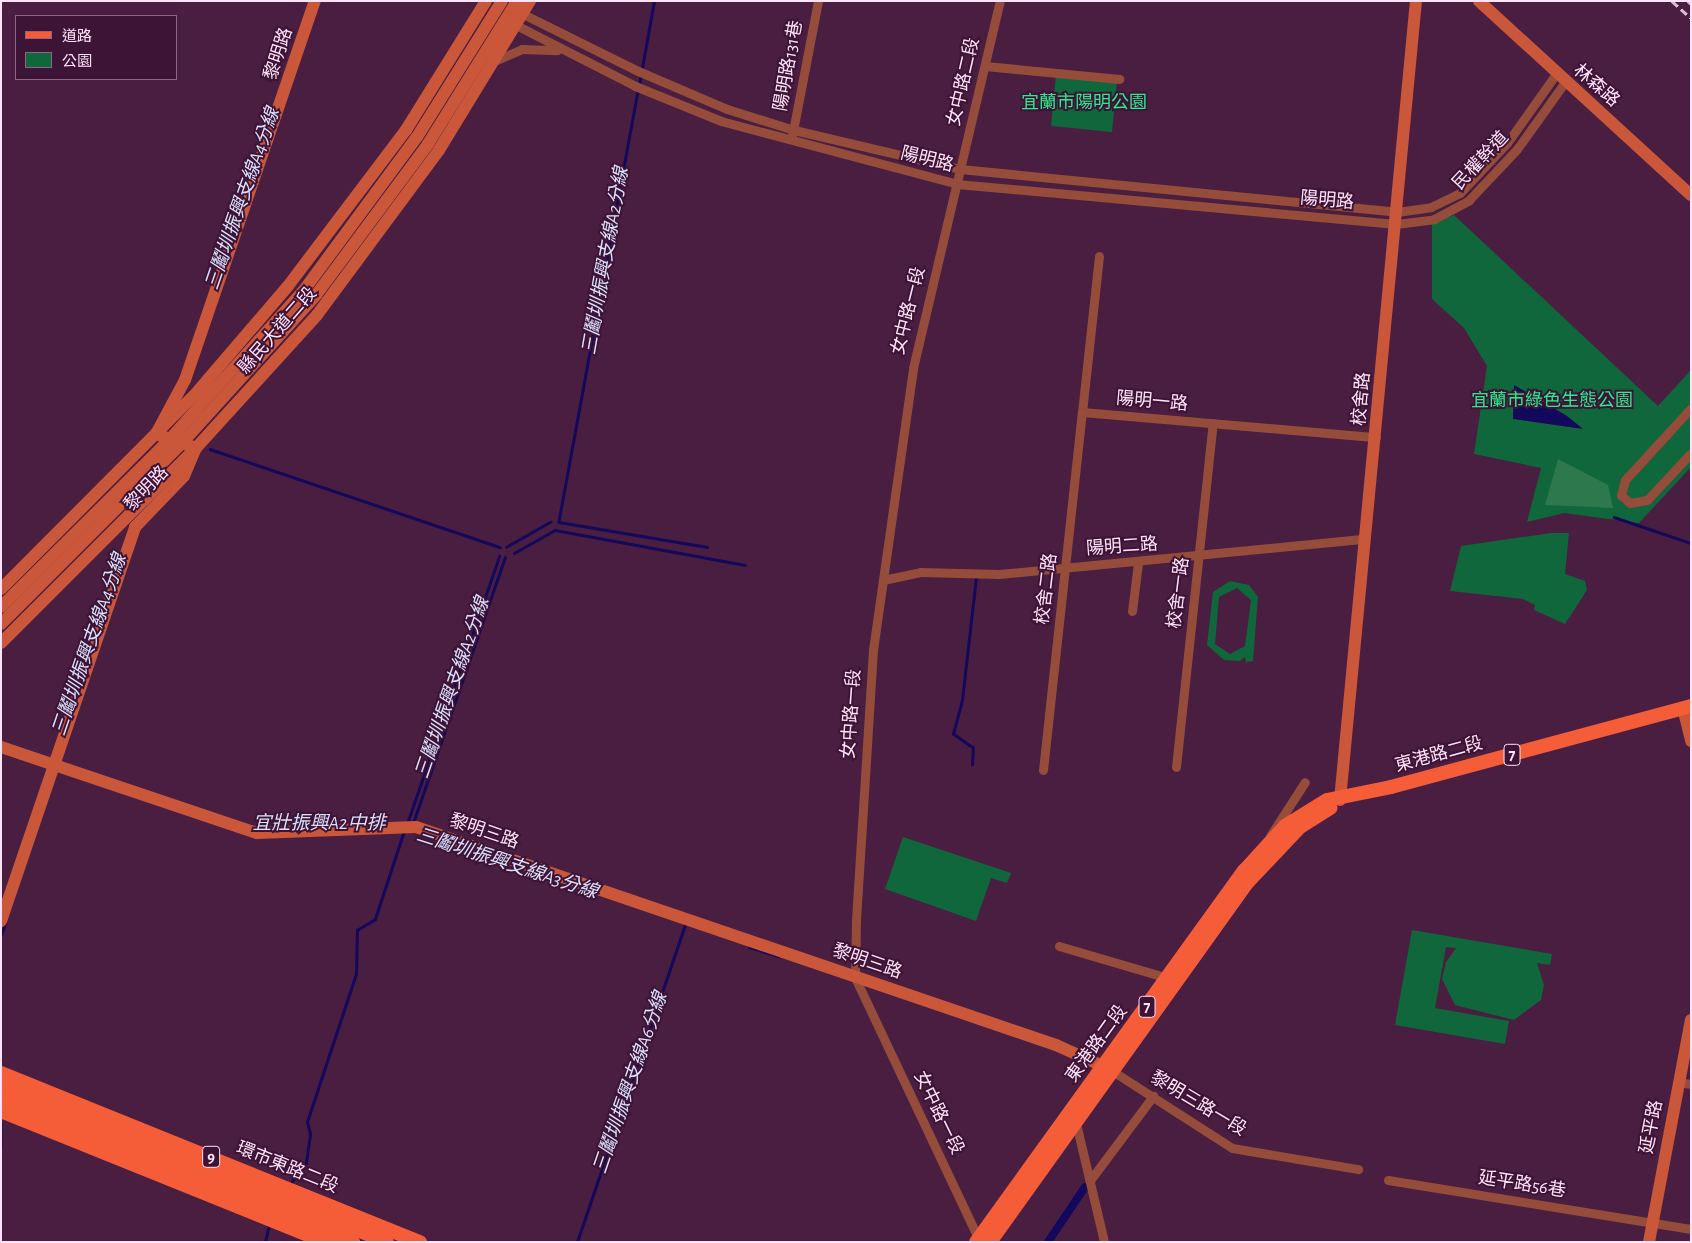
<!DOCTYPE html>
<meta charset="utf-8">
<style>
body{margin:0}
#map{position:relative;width:1692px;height:1243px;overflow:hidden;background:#491e41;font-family:"Alegreya Sans","Noto Sans TC",sans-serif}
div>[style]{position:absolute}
.green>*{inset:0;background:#0f673b}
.forest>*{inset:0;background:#2e784d}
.water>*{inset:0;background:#13085b}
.stream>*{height:2.5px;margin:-1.25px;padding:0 1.25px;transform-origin:1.25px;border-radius:1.25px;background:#13085b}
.canal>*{height:8px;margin:-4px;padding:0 4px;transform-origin:4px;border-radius:4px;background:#13085b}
.street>*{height:9px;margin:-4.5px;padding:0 4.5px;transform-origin:4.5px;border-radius:4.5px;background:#954c3a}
.secondary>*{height:12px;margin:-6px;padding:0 6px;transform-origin:6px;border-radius:6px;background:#cb573a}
.primary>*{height:14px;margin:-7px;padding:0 7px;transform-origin:7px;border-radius:7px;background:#f45d38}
.rail>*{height:2.5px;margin-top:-1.25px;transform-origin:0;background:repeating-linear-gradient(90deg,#dbbcd3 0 8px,transparent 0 12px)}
span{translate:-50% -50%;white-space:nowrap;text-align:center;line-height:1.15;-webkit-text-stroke:4px #3e1436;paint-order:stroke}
.shield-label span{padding:1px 4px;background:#3e1436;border:1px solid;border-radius:4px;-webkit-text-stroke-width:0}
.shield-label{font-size:16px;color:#ffe3f8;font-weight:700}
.street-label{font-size:18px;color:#ffe3f8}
.park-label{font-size:18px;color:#2aec8d}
.water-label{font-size:19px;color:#dae1fd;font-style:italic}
.frame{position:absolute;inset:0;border:2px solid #ffe3f8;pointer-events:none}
.legend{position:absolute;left:15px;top:15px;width:162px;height:65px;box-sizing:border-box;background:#3e1436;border:1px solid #8b6784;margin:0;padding:6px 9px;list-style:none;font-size:15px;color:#ffe3f8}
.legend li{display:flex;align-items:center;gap:10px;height:25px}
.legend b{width:25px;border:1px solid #8b6784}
</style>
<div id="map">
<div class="green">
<div style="clip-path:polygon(1056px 75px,1117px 81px,1112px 132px,1051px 126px)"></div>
<div style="clip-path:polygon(1454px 215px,1658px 406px,1691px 370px,1691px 467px,1639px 523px,1564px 513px,1527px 522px,1541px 468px,1474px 454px,1487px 366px,1464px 328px,1432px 299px,1432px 224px)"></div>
<div style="clip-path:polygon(1551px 533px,1569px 533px,1565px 574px,1585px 581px,1587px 590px,1565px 624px,1534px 610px,1535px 605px,1523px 599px,1450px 591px,1461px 546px)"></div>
<div style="clip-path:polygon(evenodd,1230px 581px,1249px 585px,1258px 597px,1253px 661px,1246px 662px,1245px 657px,1240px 661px,1224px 660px,1207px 645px,1213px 592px,1230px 581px,1237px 588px,1251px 600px,1245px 646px,1230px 654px,1215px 644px,1219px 597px,1237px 588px)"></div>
<div style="clip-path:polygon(903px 837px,1011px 873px,1007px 883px,991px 878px,976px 921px,885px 889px)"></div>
<div style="clip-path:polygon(1412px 930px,1552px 954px,1550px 965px,1537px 963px,1544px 985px,1541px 1000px,1514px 1020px,1455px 1005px,1442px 979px,1446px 962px,1456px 948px,1446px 947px,1435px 1008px,1509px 1021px,1505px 1044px,1395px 1025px)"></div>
</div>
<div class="forest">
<div style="clip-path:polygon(1558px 459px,1608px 485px,1613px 508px,1545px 505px)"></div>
</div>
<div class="water">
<div style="clip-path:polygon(1514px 385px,1567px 416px,1583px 429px,1513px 419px)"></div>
</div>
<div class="stream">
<div style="left:639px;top:85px;width:85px;rotate:-79.9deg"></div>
<div style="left:638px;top:91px;width:438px;rotate:100.4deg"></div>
<div style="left:559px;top:522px;width:150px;rotate:9.6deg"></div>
<div style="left:210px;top:449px;width:306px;rotate:18.7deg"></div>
<div style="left:1614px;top:517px;width:81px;rotate:18.7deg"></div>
<div style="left:506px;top:547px;width:51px;rotate:-29.6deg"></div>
<div style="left:514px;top:553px;width:47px;rotate:-29.3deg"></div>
<div style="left:555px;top:530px;width:193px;rotate:10.4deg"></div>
<div style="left:972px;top:765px;width:17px;rotate:-87deg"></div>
<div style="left:973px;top:748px;width:24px;rotate:-145deg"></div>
<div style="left:953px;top:734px;width:35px;rotate:-75deg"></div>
<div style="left:962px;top:700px;width:123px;rotate:-83.5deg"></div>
<div style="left:408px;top:821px;width:280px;rotate:-71deg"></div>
<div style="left:413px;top:823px;width:281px;rotate:-70.9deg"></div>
<div style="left:1px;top:935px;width:12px;rotate:-70deg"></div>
<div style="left:749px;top:947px;width:31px;rotate:17deg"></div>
<div style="left:1px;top:1123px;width:25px;rotate:90deg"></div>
<div style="left:290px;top:1184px;width:26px;rotate:-53deg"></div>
<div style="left:306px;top:1163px;width:29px;rotate:-82deg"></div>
<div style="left:310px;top:1134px;width:12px;rotate:-104deg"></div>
<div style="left:307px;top:1122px;width:156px;rotate:-71.7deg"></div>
<div style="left:356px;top:974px;width:44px;rotate:-88.7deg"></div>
<div style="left:357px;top:930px;width:21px;rotate:-31deg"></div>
<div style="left:375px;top:919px;width:93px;rotate:-71.8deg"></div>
<div style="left:265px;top:1242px;width:17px;rotate:-77deg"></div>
<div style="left:577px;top:1242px;width:336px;rotate:-71.2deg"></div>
</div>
<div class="canal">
<div style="left:1048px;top:1242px;width:66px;rotate:-56.1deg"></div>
</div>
<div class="street">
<div style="left:519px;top:12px;width:133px;rotate:26.4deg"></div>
<div style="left:638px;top:71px;width:97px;rotate:23.1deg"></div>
<div style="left:727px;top:109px;width:70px;rotate:17.4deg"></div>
<div style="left:794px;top:130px;width:171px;rotate:13.2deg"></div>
<div style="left:960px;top:169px;width:439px;rotate:5.6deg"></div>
<div style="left:1397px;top:212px;width:34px;rotate:-8deg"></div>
<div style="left:1431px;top:207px;width:32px;rotate:-26deg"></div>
<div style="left:1460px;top:193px;width:69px;rotate:-46.8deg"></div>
<div style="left:1507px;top:143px;width:85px;rotate:-54.6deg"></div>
<div style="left:512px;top:23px;width:138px;rotate:27.1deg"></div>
<div style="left:635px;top:86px;width:93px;rotate:22.1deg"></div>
<div style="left:721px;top:121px;width:244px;rotate:14.9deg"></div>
<div style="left:957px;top:184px;width:441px;rotate:5.2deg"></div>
<div style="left:1396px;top:224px;width:38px;rotate:-7deg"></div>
<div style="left:1434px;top:219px;width:40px;rotate:-28deg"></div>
<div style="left:1469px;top:200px;width:70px;rotate:-46.7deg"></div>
<div style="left:1517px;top:149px;width:82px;rotate:-54.4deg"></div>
<div style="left:497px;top:60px;width:27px;rotate:-24deg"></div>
<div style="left:522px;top:49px;width:35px;rotate:2deg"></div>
<div style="left:985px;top:66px;width:135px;rotate:5.5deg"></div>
<div style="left:792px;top:136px;width:137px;rotate:-79.1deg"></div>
<div style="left:1099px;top:256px;width:157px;rotate:96.2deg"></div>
<div style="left:1082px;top:412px;width:295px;rotate:4.9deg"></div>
<div style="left:1691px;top:408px;width:98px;rotate:132.5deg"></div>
<div style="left:1625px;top:480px;width:16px;rotate:105deg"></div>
<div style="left:1621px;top:495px;width:12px;rotate:42deg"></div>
<div style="left:1630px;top:503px;width:17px;rotate:-10deg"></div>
<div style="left:1647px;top:500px;width:64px;rotate:-46.9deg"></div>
<div style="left:883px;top:580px;width:38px;rotate:-12deg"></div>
<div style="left:920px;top:572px;width:79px;rotate:1.5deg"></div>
<div style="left:999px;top:574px;width:367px;rotate:-5.5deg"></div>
<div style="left:1132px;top:611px;width:48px;rotate:-82.9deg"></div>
<div style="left:1176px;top:767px;width:346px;rotate:-83.9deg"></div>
<div style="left:1043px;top:770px;width:360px;rotate:-83.8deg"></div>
<div style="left:1270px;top:836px;width:64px;rotate:-57.1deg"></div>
<div style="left:1059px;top:946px;width:114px;rotate:16.4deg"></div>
<div style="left:1114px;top:1072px;width:140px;rotate:32.8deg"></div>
<div style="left:1232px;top:1148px;width:128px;rotate:9.5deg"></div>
<div style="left:1678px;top:1082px;width:13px;rotate:9deg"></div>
<div style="left:1075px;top:1119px;width:126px;rotate:76.7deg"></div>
<div style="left:1091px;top:1179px;width:104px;rotate:-53.2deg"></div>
<div style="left:1388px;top:1180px;width:307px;rotate:9.2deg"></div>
<div style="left:980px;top:1242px;width:293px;rotate:-115.3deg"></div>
<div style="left:855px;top:977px;width:57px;rotate:-89deg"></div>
<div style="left:856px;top:920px;width:271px;rotate:-86.4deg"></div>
<div style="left:873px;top:650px;width:285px;rotate:-81.9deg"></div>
<div style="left:913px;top:368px;width:377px;rotate:-76.7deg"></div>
</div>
<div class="secondary">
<div style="left:1479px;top:1px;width:287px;rotate:42.5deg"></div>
<div style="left:1px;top:589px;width:279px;rotate:-45.1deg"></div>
<div style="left:198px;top:391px;width:138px;rotate:-49.4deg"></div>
<div style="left:288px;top:286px;width:196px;rotate:-52.9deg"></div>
<div style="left:406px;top:130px;width:152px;rotate:-58.2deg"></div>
<div style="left:1px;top:607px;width:238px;rotate:-44.8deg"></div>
<div style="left:170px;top:439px;width:200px;rotate:-48deg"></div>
<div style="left:304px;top:290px;width:190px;rotate:-53.6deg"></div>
<div style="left:417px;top:137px;width:160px;rotate:-58deg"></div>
<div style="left:1px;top:624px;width:256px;rotate:-45deg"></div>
<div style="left:182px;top:443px;width:200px;rotate:-47.8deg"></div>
<div style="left:316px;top:295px;width:188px;rotate:-53.4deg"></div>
<div style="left:428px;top:144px;width:168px;rotate:-58.1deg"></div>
<div style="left:1px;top:643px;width:276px;rotate:-45deg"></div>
<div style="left:196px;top:448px;width:180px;rotate:-47.7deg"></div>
<div style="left:317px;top:315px;width:205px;rotate:-53.5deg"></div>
<div style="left:439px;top:150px;width:175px;rotate:-58.6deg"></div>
<div style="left:1683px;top:708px;width:34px;rotate:76deg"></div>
<div style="left:1px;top:747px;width:270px;rotate:18.6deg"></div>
<div style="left:257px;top:833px;width:159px;rotate:-2.2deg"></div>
<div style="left:416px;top:827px;width:676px;rotate:18.81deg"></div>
<div style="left:1056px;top:1045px;width:61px;rotate:24.1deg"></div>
<div style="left:1340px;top:800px;width:803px;rotate:-84.57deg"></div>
<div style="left:1px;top:921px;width:416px;rotate:-71.2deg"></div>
<div style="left:135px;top:527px;width:71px;rotate:-46.1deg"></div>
<div style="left:184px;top:476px;width:30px;rotate:-67deg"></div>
<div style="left:196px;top:448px;width:42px;rotate:-160.7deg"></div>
<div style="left:156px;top:434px;width:61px;rotate:-61.8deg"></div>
<div style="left:185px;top:380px;width:401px;rotate:-71.1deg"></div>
<div style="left:1649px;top:1242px;width:226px;rotate:-79.3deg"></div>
</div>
<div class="primary">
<div style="left:1px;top:1073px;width:452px;rotate:22deg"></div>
<div style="left:1px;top:1086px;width:416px;rotate:22deg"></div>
<div style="left:1px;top:1099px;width:380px;rotate:22.1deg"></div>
<div style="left:1px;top:1111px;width:350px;rotate:22deg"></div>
<div style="left:976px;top:1242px;width:458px;rotate:-54.2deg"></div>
<div style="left:1244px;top:871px;width:61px;rotate:-47.7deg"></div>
<div style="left:1285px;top:826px;width:49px;rotate:-31.8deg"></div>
<div style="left:1327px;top:800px;width:65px;rotate:-11.5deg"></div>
<div style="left:1391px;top:787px;width:311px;rotate:-15.1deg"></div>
<div style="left:990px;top:1242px;width:443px;rotate:-54.4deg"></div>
<div style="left:1248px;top:882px;width:76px;rotate:-46.6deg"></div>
<div style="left:1300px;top:827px;width:36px;rotate:-32deg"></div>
</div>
<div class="rail">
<div style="left:1672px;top:1px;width:25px;rotate:42deg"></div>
<div style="left:1688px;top:1px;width:4px;rotate:45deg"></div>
</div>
<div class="shield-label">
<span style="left:1512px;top:755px">7</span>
<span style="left:1147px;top:1007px">7</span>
<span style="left:211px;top:1157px">9</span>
</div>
<div class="street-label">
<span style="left:279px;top:54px;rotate:-72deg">黎明路</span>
<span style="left:789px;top:66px;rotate:-80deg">陽明路131巷</span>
<span style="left:964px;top:82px;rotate:-77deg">女中路二段</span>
<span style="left:1596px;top:86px;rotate:41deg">林森路</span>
<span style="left:927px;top:160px;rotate:14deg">陽明路</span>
<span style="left:1481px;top:161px;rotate:-47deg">民權幹道</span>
<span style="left:1327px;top:201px;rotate:5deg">陽明路</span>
<span style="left:909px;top:311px;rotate:-76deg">女中路一段</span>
<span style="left:278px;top:331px;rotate:-49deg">縣民大道二段</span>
<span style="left:1362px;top:399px;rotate:-85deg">校舍路</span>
<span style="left:1152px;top:402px;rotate:5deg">陽明一路</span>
<span style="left:147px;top:489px;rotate:-46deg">黎明路</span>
<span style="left:1122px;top:547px;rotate:-4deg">陽明二路</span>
<span style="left:1047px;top:589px;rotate:-83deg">校舍二路</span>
<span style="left:1179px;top:593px;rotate:-83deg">校舍一路</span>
<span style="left:852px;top:714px;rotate:-86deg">女中路一段</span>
<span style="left:1439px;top:755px;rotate:-15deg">東港路二段</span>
<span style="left:484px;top:832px;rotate:19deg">黎明三路</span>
<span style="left:867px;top:962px;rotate:19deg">黎明三路</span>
<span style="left:1097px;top:1044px;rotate:-54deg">東港路二段</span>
<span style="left:1198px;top:1104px;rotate:31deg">黎明三路一段</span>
<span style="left:938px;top:1113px;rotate:64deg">女中路一段</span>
<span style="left:1652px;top:1127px;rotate:-79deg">延平路</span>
<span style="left:287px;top:1168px;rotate:22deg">環市東路二段</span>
<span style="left:1522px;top:1185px;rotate:9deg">延平路56巷</span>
</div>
<div class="park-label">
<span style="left:1084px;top:103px">宜蘭市陽明公園</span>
<span style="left:1552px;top:401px">宜蘭市綠色生態公園</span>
</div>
<div class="water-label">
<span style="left:243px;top:199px;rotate:-71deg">三鬮圳振興支線A4分線</span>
<span style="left:606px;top:261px;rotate:-80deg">三鬮圳振興支線A2分線</span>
<span style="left:90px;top:645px;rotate:-71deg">三鬮圳振興支線A4分線</span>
<span style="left:453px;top:688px;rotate:-71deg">三鬮圳振興支線A2分線</span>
<span style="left:319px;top:824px">宜壯振興A2中排</span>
<span style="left:507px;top:864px;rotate:18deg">三鬮圳振興支線A3分線</span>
<span style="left:631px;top:1083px;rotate:-71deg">三鬮圳振興支線A6分線</span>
</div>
<div class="frame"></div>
<ul class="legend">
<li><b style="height:6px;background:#f45d38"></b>道路</li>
<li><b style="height:14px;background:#0f673b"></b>公園</li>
</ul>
</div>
